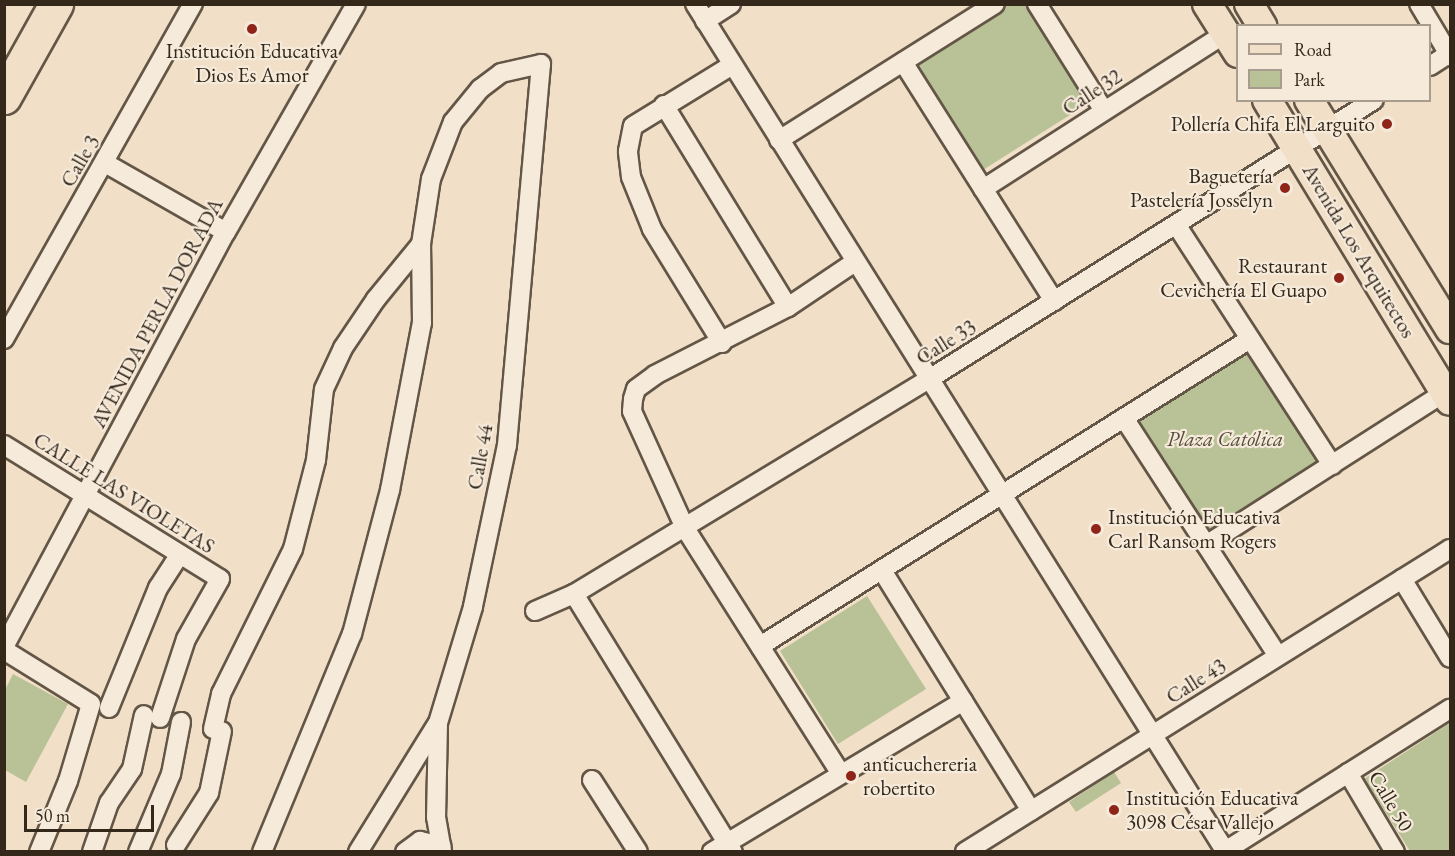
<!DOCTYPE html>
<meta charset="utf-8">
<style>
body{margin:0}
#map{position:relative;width:1455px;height:856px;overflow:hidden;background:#f1dfc7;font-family:"EB Garamond",serif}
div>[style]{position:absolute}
.green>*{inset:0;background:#b9c296}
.roads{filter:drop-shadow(2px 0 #635646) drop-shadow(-2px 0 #635646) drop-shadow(0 2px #635646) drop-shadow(0 -2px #635646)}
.street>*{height:18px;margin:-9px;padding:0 9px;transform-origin:9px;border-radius:9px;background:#f6eadb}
.primary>*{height:28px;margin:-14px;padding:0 14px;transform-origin:14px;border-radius:14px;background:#f1dfc7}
.highway>*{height:33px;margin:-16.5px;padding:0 16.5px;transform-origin:16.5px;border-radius:16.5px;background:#f1dfc7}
.dots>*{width:16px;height:16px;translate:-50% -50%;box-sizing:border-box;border:3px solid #f6eadb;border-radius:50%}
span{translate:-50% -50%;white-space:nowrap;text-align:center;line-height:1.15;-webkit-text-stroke:4.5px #f6eadb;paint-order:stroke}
.poi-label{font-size:21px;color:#34281b}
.right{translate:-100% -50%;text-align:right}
.left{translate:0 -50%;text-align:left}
.street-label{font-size:21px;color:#34281b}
.park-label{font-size:21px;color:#554e3a;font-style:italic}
.frame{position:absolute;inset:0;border:6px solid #34281b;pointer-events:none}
.legend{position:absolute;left:1236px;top:24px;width:195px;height:78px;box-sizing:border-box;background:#f6eadb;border:2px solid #a89c8e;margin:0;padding:8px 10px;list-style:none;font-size:18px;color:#34281b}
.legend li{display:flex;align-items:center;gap:12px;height:30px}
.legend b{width:30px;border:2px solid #a89c8e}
.scale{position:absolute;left:24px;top:805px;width:130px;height:27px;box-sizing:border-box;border:3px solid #34281b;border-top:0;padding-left:8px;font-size:18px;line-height:21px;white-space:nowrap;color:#34281b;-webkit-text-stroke:4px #f6eadb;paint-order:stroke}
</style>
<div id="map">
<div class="green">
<div style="clip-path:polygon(1002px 5px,1029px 5px,1086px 97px,1081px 108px,983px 170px,975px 166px,915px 69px,917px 58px)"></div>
<div style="clip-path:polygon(1250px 339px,1320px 461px,1206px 534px,1124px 418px)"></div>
<div style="clip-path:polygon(867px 596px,926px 689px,838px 744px,780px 651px)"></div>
<div style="clip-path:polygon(13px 674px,68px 704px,26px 782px,5px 770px,5px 690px)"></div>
<div style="clip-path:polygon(1450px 723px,1450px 851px,1410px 851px,1364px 779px)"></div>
<div style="clip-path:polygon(1114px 772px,1121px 783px,1076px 812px,1069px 802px)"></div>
</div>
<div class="roads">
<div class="street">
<div style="left:695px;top:4px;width:1001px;rotate:57.95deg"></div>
<div style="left:1037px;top:4px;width:126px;rotate:57.9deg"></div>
<div style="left:1419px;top:4px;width:61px;rotate:59.2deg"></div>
<div style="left:705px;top:21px;width:31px;rotate:-33deg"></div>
<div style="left:903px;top:62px;width:283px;rotate:57.7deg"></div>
<div style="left:1430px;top:66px;width:24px;rotate:-33deg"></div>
<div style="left:664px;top:105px;width:237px;rotate:58.5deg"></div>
<div style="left:779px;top:140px;width:255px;rotate:-32.2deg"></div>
<div style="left:105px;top:163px;width:139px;rotate:29.7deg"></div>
<div style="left:983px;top:189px;width:289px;rotate:-32.7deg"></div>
<div style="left:1177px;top:226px;width:285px;rotate:57deg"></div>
<div style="left:4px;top:339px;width:385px;rotate:-60.6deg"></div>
<div style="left:722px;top:343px;width:134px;rotate:-121.6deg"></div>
<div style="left:652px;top:229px;width:56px;rotate:-112deg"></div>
<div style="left:631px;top:177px;width:26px;rotate:-97deg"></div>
<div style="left:628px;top:151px;width:25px;rotate:-79deg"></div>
<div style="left:633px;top:126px;width:116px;rotate:-31.6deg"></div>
<div style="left:1124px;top:418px;width:283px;rotate:57.1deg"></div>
<div style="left:4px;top:445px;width:254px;rotate:31.8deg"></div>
<div style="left:220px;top:579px;width:69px;rotate:119.5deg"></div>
<div style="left:186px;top:639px;width:83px;rotate:108.2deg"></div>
<div style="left:1206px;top:545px;width:290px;rotate:-32.6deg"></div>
<div style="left:883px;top:572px;width:281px;rotate:58.2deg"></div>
<div style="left:1402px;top:579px;width:92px;rotate:58.7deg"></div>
<div style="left:574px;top:594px;width:303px;rotate:58.4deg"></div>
<div style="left:535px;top:611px;width:43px;rotate:-23.6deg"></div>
<div style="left:574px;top:594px;width:415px;rotate:-31.2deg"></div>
<div style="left:929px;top:379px;width:525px;rotate:-32.09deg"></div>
<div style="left:760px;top:646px;width:578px;rotate:-32.07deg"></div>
<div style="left:4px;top:647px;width:471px;rotate:-61.9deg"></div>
<div style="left:226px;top:232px;width:262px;rotate:-60.3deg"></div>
<div style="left:4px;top:650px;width:102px;rotate:31.8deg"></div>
<div style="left:91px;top:704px;width:80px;rotate:106.6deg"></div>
<div style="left:68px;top:781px;width:77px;rotate:112.2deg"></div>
<div style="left:109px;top:708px;width:130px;rotate:-67.8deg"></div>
<div style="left:158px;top:588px;width:40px;rotate:-57.1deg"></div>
<div style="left:213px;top:729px;width:36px;rotate:-77deg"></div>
<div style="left:221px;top:694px;width:162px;rotate:-63.6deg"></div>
<div style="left:293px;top:549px;width:92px;rotate:-75.5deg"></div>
<div style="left:316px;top:460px;width:71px;rotate:-83.6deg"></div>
<div style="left:324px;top:389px;width:45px;rotate:-65.1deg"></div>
<div style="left:343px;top:348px;width:59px;rotate:-56deg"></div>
<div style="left:376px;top:299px;width:71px;rotate:-50.7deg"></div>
<div style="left:1348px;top:773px;width:92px;rotate:59.3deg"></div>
<div style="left:841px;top:774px;width:291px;rotate:-122.4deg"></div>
<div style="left:685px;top:528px;width:128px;rotate:-114.4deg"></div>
<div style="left:632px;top:411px;width:12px;rotate:-85deg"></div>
<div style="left:633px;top:399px;width:10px;rotate:-73deg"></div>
<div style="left:636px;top:389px;width:24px;rotate:-36deg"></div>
<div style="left:655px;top:375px;width:149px;rotate:-27.1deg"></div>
<div style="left:788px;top:307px;width:81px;rotate:-33.9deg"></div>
<div style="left:592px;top:780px;width:85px;rotate:57.4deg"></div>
<div style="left:176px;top:845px;width:62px;rotate:-57.6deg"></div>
<div style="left:209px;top:793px;width:63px;rotate:-78.2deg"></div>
<div style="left:1225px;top:851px;width:266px;rotate:-32.3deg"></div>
<div style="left:92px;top:852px;width:52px;rotate:-70.9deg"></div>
<div style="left:109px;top:803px;width:41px;rotate:-55.9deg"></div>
<div style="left:132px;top:769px;width:55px;rotate:-77.5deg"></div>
<div style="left:138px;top:852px;width:85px;rotate:-67.1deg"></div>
<div style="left:171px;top:774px;width:53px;rotate:-79.1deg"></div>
<div style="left:262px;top:852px;width:236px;rotate:-67.6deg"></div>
<div style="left:352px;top:634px;width:149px;rotate:-75.2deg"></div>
<div style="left:390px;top:490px;width:170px;rotate:-79.2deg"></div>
<div style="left:422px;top:323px;width:79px;rotate:-90.7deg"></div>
<div style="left:421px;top:244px;width:66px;rotate:-81.3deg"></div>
<div style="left:431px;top:179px;width:61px;rotate:-68.9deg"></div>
<div style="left:453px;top:122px;width:43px;rotate:-50.7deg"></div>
<div style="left:480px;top:89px;width:26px;rotate:-37deg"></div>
<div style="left:501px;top:73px;width:41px;rotate:-12.7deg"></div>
<div style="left:541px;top:64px;width:383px;rotate:95.1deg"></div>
<div style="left:507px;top:445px;width:166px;rotate:101.9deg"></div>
<div style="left:473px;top:607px;width:121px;rotate:106.8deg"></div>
<div style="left:438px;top:723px;width:94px;rotate:91.2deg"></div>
<div style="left:436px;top:817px;width:36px;rotate:80deg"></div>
<div style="left:358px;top:852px;width:150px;rotate:-58.3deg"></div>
<div style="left:405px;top:852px;width:19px;rotate:-36deg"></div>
<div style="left:420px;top:841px;width:22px;rotate:13deg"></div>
<div style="left:712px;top:852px;width:293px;rotate:-31deg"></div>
<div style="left:965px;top:852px;width:572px;rotate:-31.99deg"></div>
</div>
<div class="primary">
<div style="left:1207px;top:4px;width:58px;rotate:57.7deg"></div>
<div style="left:1249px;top:4px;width:26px;rotate:59deg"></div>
<div style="left:1267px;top:100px;width:352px;rotate:58.7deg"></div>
<div style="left:1309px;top:100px;width:269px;rotate:58.4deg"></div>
</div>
<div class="highway">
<div style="left:4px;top:97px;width:107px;rotate:-60.8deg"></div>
</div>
</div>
<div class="dots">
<div style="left:252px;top:29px;background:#8f2418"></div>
<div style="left:1387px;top:124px;background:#8f2418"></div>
<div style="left:1285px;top:188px;background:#8f2418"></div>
<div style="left:1339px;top:278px;background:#8f2418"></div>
<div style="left:1096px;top:529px;background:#8f2418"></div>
<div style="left:851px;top:776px;background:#8f2418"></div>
<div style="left:1114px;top:810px;background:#8f2418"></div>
</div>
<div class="poi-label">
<span style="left:252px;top:63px">Institución Educativa<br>Dios Es Amor</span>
<span class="right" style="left:1375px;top:124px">Pollería Chifa El Larguito</span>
<span class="right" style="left:1273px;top:188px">Baguetería<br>Pastelería Josselyn</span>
<span class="right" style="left:1327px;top:278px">Restaurant<br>Cevichería El Guapo</span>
<span class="left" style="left:1108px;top:529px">Institución Educativa<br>Carl Ransom Rogers</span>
<span class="left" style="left:863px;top:776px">anticuchereria<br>robertito</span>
<span class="left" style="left:1126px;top:810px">Institución Educativa<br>3098 César Vallejo</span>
</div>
<div class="street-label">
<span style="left:1092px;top:92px;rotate:-33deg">Calle 32</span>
<span style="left:80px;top:161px;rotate:-60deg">Calle 3</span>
<span style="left:1359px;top:251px;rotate:59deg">Avenida Los Arquitectos</span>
<span style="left:157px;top:313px;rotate:-62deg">AVENIDA PERLA DORADA</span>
<span style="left:946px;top:342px;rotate:-32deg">Calle 33</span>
<span style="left:480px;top:457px;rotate:-80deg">Calle 44</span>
<span style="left:124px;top:493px;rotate:32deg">CALLE LAS VIOLETAS</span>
<span style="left:1196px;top:681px;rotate:-32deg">Calle 43</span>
<span style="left:1391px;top:801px;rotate:59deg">Calle 50</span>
</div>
<div class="park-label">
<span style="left:1225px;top:439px">Plaza Católica</span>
</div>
<div class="frame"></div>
<ul class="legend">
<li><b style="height:8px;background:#f1dfc7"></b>Road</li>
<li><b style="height:16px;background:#b9c296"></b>Park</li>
</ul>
<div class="scale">50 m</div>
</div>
